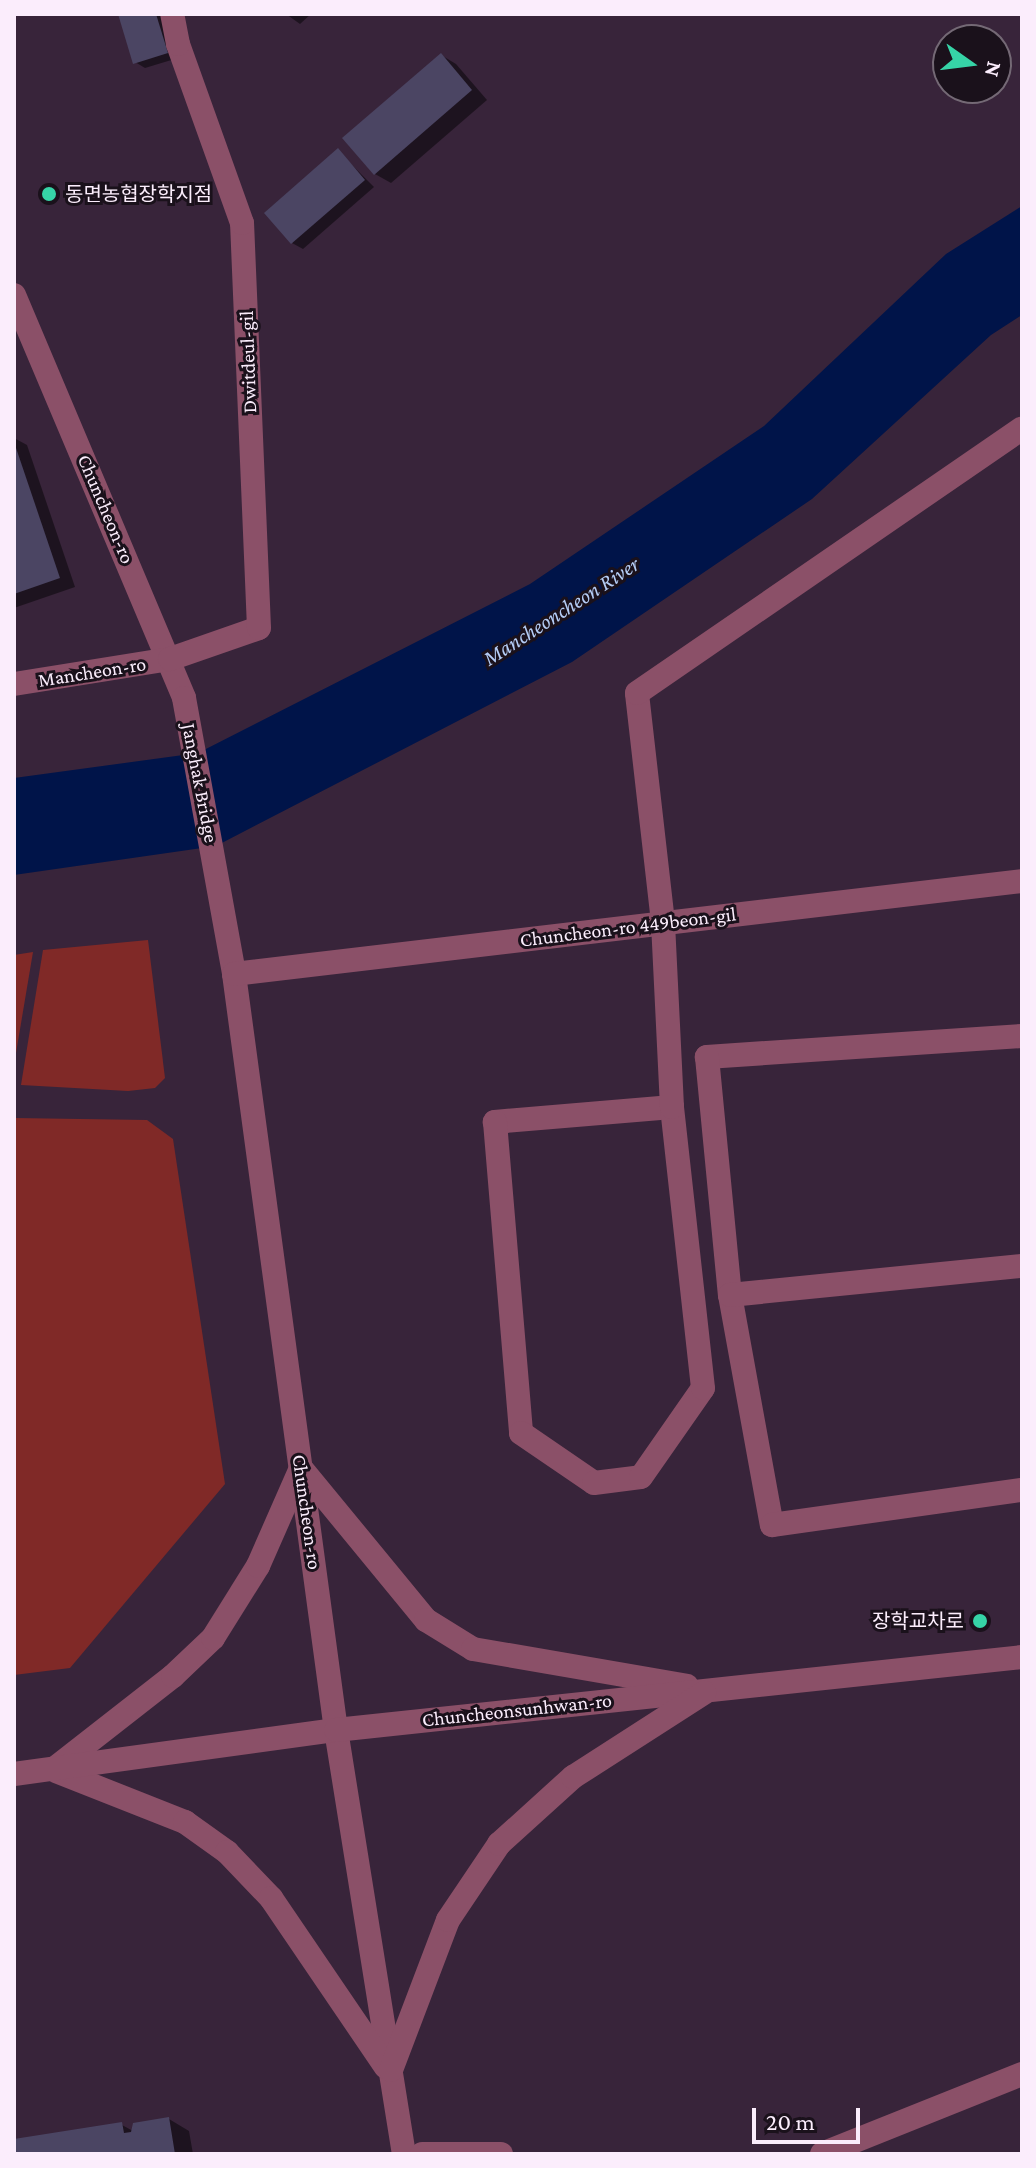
<!DOCTYPE html>
<meta charset="utf-8">
<style>
body{margin:0}
#map{position:relative;width:1036px;height:2168px;overflow:hidden;background:#38243a;font-family:"Crimson Pro","Noto Sans KR",serif}
div>[style]{position:absolute}
.green>*{inset:0;background:#802927}
.water>*{inset:0;background:#001449}
.shadow>*{inset:0;background:#0007}
.building>*{inset:0;background:#4b4563}
.minor>*{height:24px;margin:-12px;padding:0 12px;transform-origin:12px;border-radius:12px;background:#8b5068}
.dots>*{width:22px;height:22px;translate:-50% -50%;box-sizing:border-box;border:4px solid #1a111b;border-radius:50%}
span{translate:-50% -50%;white-space:nowrap;text-align:center;line-height:1.15;-webkit-text-stroke:6px #1a111b;paint-order:stroke}
.poi-label{font-size:20px;color:#fbedfc}
.left{translate:0 -50%;text-align:left}
.right{translate:-100% -50%;text-align:right}
.street-label{font-size:20px;color:#fbedfc}
.water-label{font-size:22px;color:#b5cdf6;font-style:italic}
.frame{position:absolute;inset:0;border:16px solid #fbedfc;pointer-events:none}
.north{position:absolute;left:932px;top:24px;width:80px;height:80px;box-sizing:border-box;background:#1a111b;border:2px solid #746975;border-radius:50%;rotate:104deg;font-size:22px;font-weight:700;line-height:32px;text-align:center;color:#fbedfc}
.north::after{content:'';display:block;margin:auto;width:28px;height:36px;background:#36d4a7;clip-path:polygon(50% 0,100% 100%,50% 72%,0 100%)}
.scale{position:absolute;left:752px;top:2108px;width:108px;height:36px;box-sizing:border-box;border:4px solid #fbedfc;border-top:0;padding-left:10px;font-size:24px;line-height:28px;white-space:nowrap;color:#fbedfc;-webkit-text-stroke:6px #1a111b;paint-order:stroke}
</style>
<div id="map">
<div class="green">
<div style="clip-path:polygon(148px 940px,165px 1078px,155px 1088px,128px 1091px,21px 1085px,43px 950px)"></div>
<div style="clip-path:polygon(33px 952px,14px 1065px,14px 955px)"></div>
<div style="clip-path:polygon(14px 1118px,147px 1120px,173px 1139px,225px 1484px,70px 1668px,14px 1675px)"></div>
</div>
<div class="water">
<div style="clip-path:polygon(1022px 206px,1022px 315px,991px 335px,812px 499px,572px 662px,216px 846px,14px 875px,14px 778px,198px 753px,530px 584px,764px 426px,946px 254px)"></div>
</div>
<div class="shadow">
<div style="clip-path:polygon(120px 14px,164px 14px,178px 58px,145px 68px,135px 62px)"></div>
<div style="clip-path:polygon(286px 14px,311px 14px,300px 24px)"></div>
<div style="clip-path:polygon(441px 55px,456px 64px,487px 100px,391px 183px,375px 174px)"></div>
<div style="clip-path:polygon(338px 151px,374px 187px,303px 249px,292px 243px)"></div>
<div style="clip-path:polygon(14px 438px,27px 445px,75px 587px,14px 608px)"></div>
<div style="clip-path:polygon(169px 2119px,189px 2131px,193px 2154px,14px 2154px,14px 2141px,122px 2125px,133px 2131px)"></div>
</div>
<div class="building">
<div style="clip-path:polygon(118px 14px,156px 14px,168px 53px,133px 64px)"></div>
<div style="clip-path:polygon(441px 53px,472px 90px,374px 175px,342px 138px)"></div>
<div style="clip-path:polygon(338px 148px,365px 180px,291px 244px,264px 213px)"></div>
<div style="clip-path:polygon(14px 442px,60px 578px,14px 594px)"></div>
<div style="clip-path:polygon(169px 2117px,175px 2154px,14px 2154px,14px 2139px,122px 2122px,124px 2133px,131px 2132px,133px 2123px)"></div>
</div>
<div class="minor">
<div style="left:14px;top:295px;width:437px;rotate:67.1deg"></div>
<div style="left:184px;top:698px;width:280px;rotate:79.7deg"></div>
<div style="left:234px;top:974px;width:763px;rotate:82.32deg"></div>
<div style="left:336px;top:1730px;width:429px;rotate:80.9deg"></div>
<div style="left:14px;top:684px;width:158px;rotate:-9.1deg"></div>
<div style="left:170px;top:659px;width:94px;rotate:-19.2deg"></div>
<div style="left:259px;top:628px;width:405px;rotate:-92.4deg"></div>
<div style="left:242px;top:223px;width:190px;rotate:-109.7deg"></div>
<div style="left:178px;top:44px;width:31px;rotate:-101deg"></div>
<div style="left:234px;top:974px;width:793px;rotate:-6.73deg"></div>
<div style="left:1022px;top:1036px;width:316px;rotate:176.2deg"></div>
<div style="left:707px;top:1057px;width:239px;rotate:84.5deg"></div>
<div style="left:730px;top:1295px;width:234px;rotate:79.7deg"></div>
<div style="left:772px;top:1525px;width:252px;rotate:-8deg"></div>
<div style="left:672px;top:1107px;width:178px;rotate:175.2deg"></div>
<div style="left:495px;top:1122px;width:312px;rotate:85.2deg"></div>
<div style="left:521px;top:1433px;width:88px;rotate:34.4deg"></div>
<div style="left:594px;top:1483px;width:47px;rotate:-7.3deg"></div>
<div style="left:641px;top:1477px;width:108px;rotate:-55.1deg"></div>
<div style="left:703px;top:1388px;width:283px;rotate:-96.3deg"></div>
<div style="left:672px;top:1107px;width:185px;rotate:-92.8deg"></div>
<div style="left:663px;top:922px;width:230px;rotate:-96.5deg"></div>
<div style="left:637px;top:693px;width:467px;rotate:-34.5deg"></div>
<div style="left:730px;top:1295px;width:293px;rotate:-5.7deg"></div>
<div style="left:54px;top:1769px;width:151px;rotate:-38deg"></div>
<div style="left:173px;top:1676px;width:55px;rotate:-43.5deg"></div>
<div style="left:213px;top:1638px;width:85px;rotate:-58deg"></div>
<div style="left:258px;top:1566px;width:107px;rotate:-66.3deg"></div>
<div style="left:301px;top:1468px;width:197px;rotate:50.6deg"></div>
<div style="left:426px;top:1620px;width:55px;rotate:31.7deg"></div>
<div style="left:473px;top:1649px;width:217px;rotate:9.8deg"></div>
<div style="left:56px;top:1771px;width:139px;rotate:21.6deg"></div>
<div style="left:185px;top:1822px;width:52px;rotate:35.5deg"></div>
<div style="left:227px;top:1852px;width:64px;rotate:46.3deg"></div>
<div style="left:271px;top:1898px;width:204px;rotate:55.8deg"></div>
<div style="left:14px;top:1774px;width:325px;rotate:-7.8deg"></div>
<div style="left:336px;top:1730px;width:690px;rotate:-6.07deg"></div>
<div style="left:391px;top:2070px;width:160px;rotate:-69.2deg"></div>
<div style="left:448px;top:1920px;width:92px;rotate:-56.1deg"></div>
<div style="left:499px;top:1844px;width:100px;rotate:-42.2deg"></div>
<div style="left:573px;top:1777px;width:156px;rotate:-32.7deg"></div>
<div style="left:422px;top:2154px;width:79px"></div>
<div style="left:822px;top:2154px;width:215px;rotate:-21.8deg"></div>
</div>
<div class="dots">
<div style="left:49px;top:194px;background:#36d4a7"></div>
<div style="left:980px;top:1621px;background:#36d4a7"></div>
</div>
<div class="poi-label">
<span class="left" style="left:65px;top:194px">동면농협장학지점</span>
<span class="right" style="left:964px;top:1621px">장학교차로</span>
</div>
<div class="street-label">
<span style="left:248px;top:362px;rotate:-92deg">Dwitdeul-gil</span>
<span style="left:106px;top:509px;rotate:67deg">Chuncheon-ro</span>
<span style="left:92px;top:672px;rotate:-9deg">Mancheon-ro</span>
<span style="left:200px;top:783px;rotate:79deg">Janghak Bridge</span>
<span style="left:628px;top:927px;rotate:-7deg">Chuncheon-ro 449beon-gil</span>
<span style="left:307px;top:1512px;rotate:82deg">Chuncheon-ro</span>
<span style="left:517px;top:1710px;rotate:-6deg">Chuncheonsunhwan-ro</span>
</div>
<div class="water-label">
<span style="left:561px;top:611px;rotate:-33deg">Mancheoncheon River</span>
</div>
<div class="frame"></div>
<div class="north">N</div>
<div class="scale">20 m</div>
</div>
